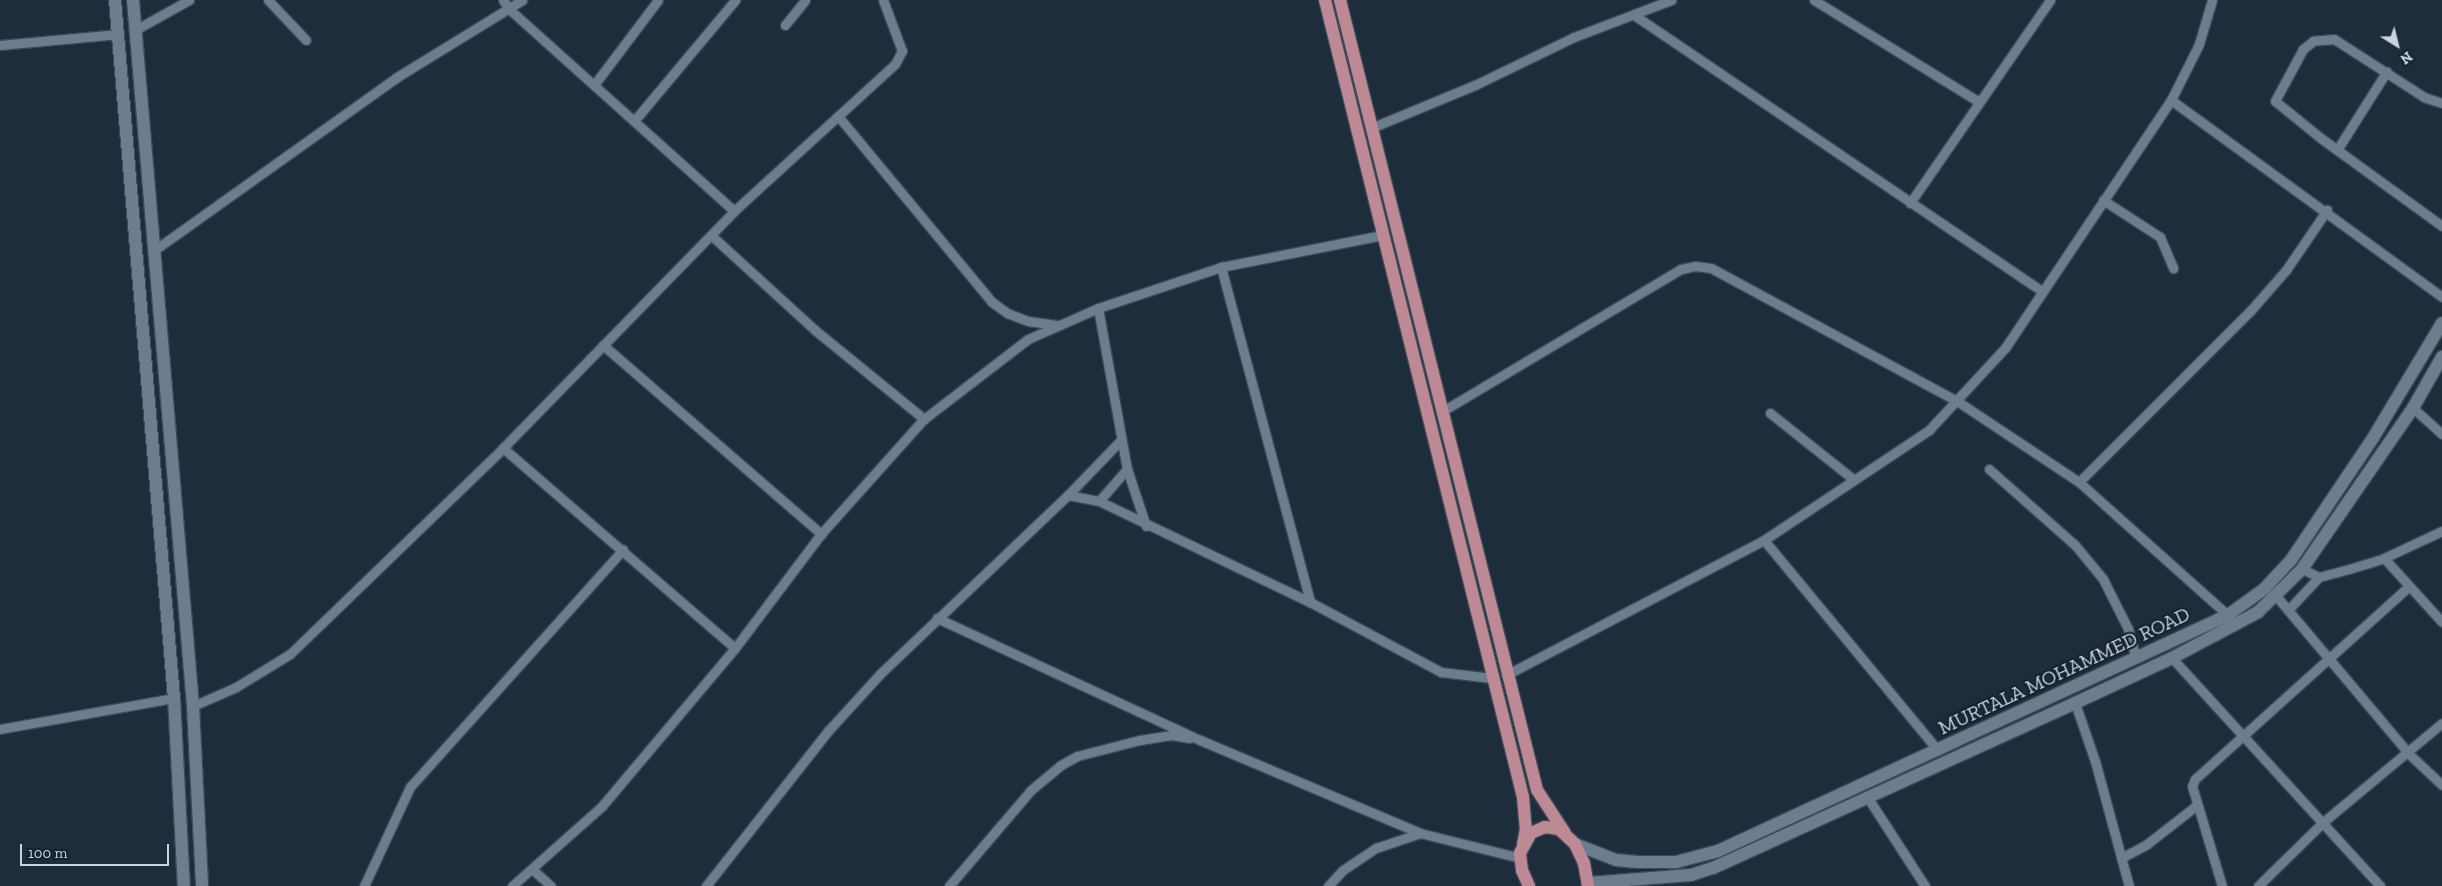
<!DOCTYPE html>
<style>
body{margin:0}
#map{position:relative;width:2442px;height:886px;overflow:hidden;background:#1e2d3c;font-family:"Zilla Slab",serif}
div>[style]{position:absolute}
.roads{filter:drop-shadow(1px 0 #3e4a57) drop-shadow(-1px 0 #3e4a57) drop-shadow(0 1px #3e4a57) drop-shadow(0 -1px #3e4a57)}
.street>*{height:9px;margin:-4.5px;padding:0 4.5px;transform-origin:4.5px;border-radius:4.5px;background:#6c7d8e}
.secondary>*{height:12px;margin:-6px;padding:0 6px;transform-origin:6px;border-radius:6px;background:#6c7d8e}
.primary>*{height:12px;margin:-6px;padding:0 6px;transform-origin:6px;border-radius:6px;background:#bc8995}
span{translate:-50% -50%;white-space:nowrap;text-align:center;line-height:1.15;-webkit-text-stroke:4.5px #152331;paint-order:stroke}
.street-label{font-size:20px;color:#cbd4de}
.north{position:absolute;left:2372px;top:20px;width:50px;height:50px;-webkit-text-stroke:4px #152331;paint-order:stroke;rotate:144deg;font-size:14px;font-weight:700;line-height:20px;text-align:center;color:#cbd4de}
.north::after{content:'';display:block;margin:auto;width:18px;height:22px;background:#cbd4de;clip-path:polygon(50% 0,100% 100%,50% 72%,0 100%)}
.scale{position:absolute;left:20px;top:844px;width:149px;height:22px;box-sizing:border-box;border:2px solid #cbd4de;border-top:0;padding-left:6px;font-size:15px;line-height:18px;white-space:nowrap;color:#cbd4de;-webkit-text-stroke:4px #152331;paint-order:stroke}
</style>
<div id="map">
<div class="roads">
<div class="street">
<div style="left:268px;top:0;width:55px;rotate:46.5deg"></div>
<div style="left:503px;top:0;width:11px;rotate:56deg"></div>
<div style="left:509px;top:9px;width:302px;rotate:41.9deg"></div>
<div style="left:1814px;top:0;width:194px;rotate:31.7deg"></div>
<div style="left:1634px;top:15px;width:492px;rotate:34.1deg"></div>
<div style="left:785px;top:25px;width:32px;rotate:-51deg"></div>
<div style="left:135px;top:30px;width:62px;rotate:-29.1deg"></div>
<div style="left:0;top:45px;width:119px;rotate:-5.3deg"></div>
<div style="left:594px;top:85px;width:106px;rotate:-53deg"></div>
<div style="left:2171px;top:100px;width:335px;rotate:36deg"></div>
<div style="left:2442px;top:103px;width:19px;rotate:-162deg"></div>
<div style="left:2424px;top:97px;width:107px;rotate:-147.2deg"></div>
<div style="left:2334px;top:39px;width:21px;rotate:175deg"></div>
<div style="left:2313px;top:41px;width:13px;rotate:141deg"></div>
<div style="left:2303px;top:49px;width:59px;rotate:118.3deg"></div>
<div style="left:2275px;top:101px;width:60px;rotate:39deg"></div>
<div style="left:2322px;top:139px;width:148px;rotate:35.9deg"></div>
<div style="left:838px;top:116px;width:241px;rotate:50.4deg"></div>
<div style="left:992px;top:302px;width:19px;rotate:36deg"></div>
<div style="left:1007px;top:313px;width:22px;rotate:21deg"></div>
<div style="left:1028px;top:321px;width:29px;rotate:8deg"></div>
<div style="left:634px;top:121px;width:158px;rotate:-50.1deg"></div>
<div style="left:1371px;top:128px;width:113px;rotate:-22.5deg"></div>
<div style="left:1475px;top:85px;width:110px;rotate:-25.9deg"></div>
<div style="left:1574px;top:37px;width:104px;rotate:-20.9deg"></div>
<div style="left:2337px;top:150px;width:93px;rotate:-57.7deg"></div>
<div style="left:2103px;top:200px;width:68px;rotate:33deg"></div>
<div style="left:2160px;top:237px;width:34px;rotate:67deg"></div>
<div style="left:1910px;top:203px;width:247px;rotate:-55.4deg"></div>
<div style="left:712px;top:236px;width:139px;rotate:42.4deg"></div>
<div style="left:815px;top:330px;width:141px;rotate:39.2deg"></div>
<div style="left:156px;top:249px;width:296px;rotate:-35.5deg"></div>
<div style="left:397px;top:77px;width:147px;rotate:-31.6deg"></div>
<div style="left:1221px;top:267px;width:347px;rotate:75.1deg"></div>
<div style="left:1098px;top:308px;width:164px;rotate:79.8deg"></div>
<div style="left:1127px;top:469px;width:60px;rotate:71.6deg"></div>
<div style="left:603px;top:345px;width:289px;rotate:40.9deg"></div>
<div style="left:2413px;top:408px;width:39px;rotate:42deg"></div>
<div style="left:1441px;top:412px;width:279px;rotate:-30.8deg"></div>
<div style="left:1681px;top:269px;width:14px;rotate:-12deg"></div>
<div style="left:1695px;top:266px;width:16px;rotate:7deg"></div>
<div style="left:1711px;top:268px;width:280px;rotate:28.4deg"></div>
<div style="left:1957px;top:401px;width:146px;rotate:33.6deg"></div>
<div style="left:2079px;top:482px;width:200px;rotate:41.8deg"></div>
<div style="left:1770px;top:413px;width:106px;rotate:38.5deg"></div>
<div style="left:503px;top:448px;width:306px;rotate:40.8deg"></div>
<div style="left:1989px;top:469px;width:115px;rotate:41.5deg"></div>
<div style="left:2075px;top:545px;width:44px;rotate:50.5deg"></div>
<div style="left:2103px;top:579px;width:56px;rotate:63.4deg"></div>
<div style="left:2128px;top:629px;width:30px;rotate:75deg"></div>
<div style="left:2079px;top:482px;width:243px;rotate:-45deg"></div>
<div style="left:2251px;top:310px;width:53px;rotate:-48.8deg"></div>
<div style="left:2286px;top:270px;width:73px;rotate:-55.7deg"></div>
<div style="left:1068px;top:495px;width:32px;rotate:11deg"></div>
<div style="left:1099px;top:501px;width:234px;rotate:25.6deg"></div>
<div style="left:1310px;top:602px;width:149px;rotate:28.1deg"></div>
<div style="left:1441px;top:672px;width:51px;rotate:6.7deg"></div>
<div style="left:1099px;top:501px;width:43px;rotate:-48.8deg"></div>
<div style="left:1764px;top:540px;width:273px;rotate:50.4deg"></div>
<div style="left:2384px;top:558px;width:86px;rotate:47.8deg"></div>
<div style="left:2302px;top:569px;width:19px;rotate:25deg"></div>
<div style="left:2319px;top:577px;width:31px;rotate:-15deg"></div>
<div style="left:2349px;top:569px;width:37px;rotate:-17deg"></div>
<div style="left:2384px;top:558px;width:64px;rotate:-25deg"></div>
<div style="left:2277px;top:597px;width:205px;rotate:49.9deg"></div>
<div style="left:2409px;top:754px;width:45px;rotate:43.2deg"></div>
<div style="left:2288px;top:610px;width:45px;rotate:-46.8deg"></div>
<div style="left:937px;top:618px;width:290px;rotate:24.9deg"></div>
<div style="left:1200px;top:740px;width:239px;rotate:22.9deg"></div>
<div style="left:1420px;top:833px;width:103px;rotate:14deg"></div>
<div style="left:2172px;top:658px;width:309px;rotate:47.6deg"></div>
<div style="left:1506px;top:675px;width:291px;rotate:-27.6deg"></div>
<div style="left:1764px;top:540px;width:198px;rotate:-33.7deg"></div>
<div style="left:1929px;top:430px;width:112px;rotate:-47.2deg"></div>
<div style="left:2005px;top:348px;width:298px;rotate:-56.2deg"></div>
<div style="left:2171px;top:100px;width:63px;rotate:-63.4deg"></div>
<div style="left:2199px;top:44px;width:46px;rotate:-73.5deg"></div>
<div style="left:2075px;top:703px;width:61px;rotate:71deg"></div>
<div style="left:2095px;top:761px;width:130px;rotate:74.8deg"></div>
<div style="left:193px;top:706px;width:47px;rotate:-23.8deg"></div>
<div style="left:236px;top:687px;width:63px;rotate:-31.4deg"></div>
<div style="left:290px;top:654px;width:296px;rotate:-44deg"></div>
<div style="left:503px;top:448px;width:331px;rotate:-45.7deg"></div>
<div style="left:734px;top:211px;width:218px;rotate:-42.4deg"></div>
<div style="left:895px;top:64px;width:15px;rotate:-62deg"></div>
<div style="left:902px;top:51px;width:54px;rotate:-110.4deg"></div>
<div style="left:0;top:729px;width:177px;rotate:-10.1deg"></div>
<div style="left:1868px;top:798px;width:105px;rotate:57.1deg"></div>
<div style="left:2121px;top:858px;width:30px;rotate:-28deg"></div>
<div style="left:2147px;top:844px;width:63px;rotate:-38deg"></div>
<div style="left:532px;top:869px;width:25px;rotate:42deg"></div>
<div style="left:364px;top:886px;width:109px;rotate:-65.1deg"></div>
<div style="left:410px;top:787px;width:319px;rotate:-48.1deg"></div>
<div style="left:512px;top:886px;width:120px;rotate:-41.6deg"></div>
<div style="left:602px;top:806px;width:207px;rotate:-49.9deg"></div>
<div style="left:735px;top:648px;width:143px;rotate:-53deg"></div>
<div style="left:821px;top:534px;width:154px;rotate:-48.2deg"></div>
<div style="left:924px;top:419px;width:131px;rotate:-37.6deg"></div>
<div style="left:1028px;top:339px;width:77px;rotate:-23.9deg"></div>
<div style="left:1098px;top:308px;width:130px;rotate:-18.4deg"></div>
<div style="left:1221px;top:267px;width:164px;rotate:-11.2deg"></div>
<div style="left:706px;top:886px;width:197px;rotate:-51.8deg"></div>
<div style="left:828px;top:731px;width:77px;rotate:-47.6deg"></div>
<div style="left:880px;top:674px;width:260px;rotate:-43.6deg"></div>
<div style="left:1068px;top:495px;width:76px;rotate:-46.1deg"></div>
<div style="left:949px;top:886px;width:126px;rotate:-49.5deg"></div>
<div style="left:1031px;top:790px;width:39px;rotate:-40deg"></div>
<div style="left:1061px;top:765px;width:18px;rotate:-29deg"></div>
<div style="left:1077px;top:756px;width:65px;rotate:-14.3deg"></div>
<div style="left:1140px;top:740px;width:31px;rotate:-9deg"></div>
<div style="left:1171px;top:735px;width:19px;rotate:9deg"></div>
<div style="left:1328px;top:886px;width:22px;rotate:-47deg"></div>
<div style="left:1343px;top:870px;width:40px;rotate:-34deg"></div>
<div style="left:1376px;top:848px;width:46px;rotate:-18.8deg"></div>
<div style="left:2222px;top:886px;width:104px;rotate:-106.7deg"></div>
<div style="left:2192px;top:786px;width:8px;rotate:-67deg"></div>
<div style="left:2195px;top:779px;width:287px;rotate:-42deg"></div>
<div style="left:2258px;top:886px;width:90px;rotate:-44.5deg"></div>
<div style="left:2322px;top:823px;width:156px;rotate:-39.8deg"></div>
</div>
<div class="secondary">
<div style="left:115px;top:0;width:700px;rotate:85.17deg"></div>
<div style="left:174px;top:698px;width:188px;rotate:87deg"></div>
<div style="left:133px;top:0;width:709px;rotate:85.14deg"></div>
<div style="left:193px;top:706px;width:180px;rotate:87.1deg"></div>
<div style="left:1575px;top:844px;width:44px;rotate:21.3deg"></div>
<div style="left:1616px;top:860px;width:22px;rotate:5deg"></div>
<div style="left:1638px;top:862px;width:38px"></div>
<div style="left:1676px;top:862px;width:43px;rotate:-14.7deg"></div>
<div style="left:1718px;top:851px;width:562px;rotate:-24.83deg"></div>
<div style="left:2228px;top:615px;width:44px;rotate:-35.8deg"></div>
<div style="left:2264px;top:589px;width:40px;rotate:-47deg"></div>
<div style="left:2291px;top:560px;width:147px;rotate:-56.1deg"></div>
<div style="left:2373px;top:438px;width:134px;rotate:-59deg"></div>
<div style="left:1589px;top:883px;width:102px;rotate:-4.5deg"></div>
<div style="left:1691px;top:875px;width:23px;rotate:-18deg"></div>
<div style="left:1713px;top:868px;width:398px;rotate:-24.5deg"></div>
<div style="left:2075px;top:703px;width:107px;rotate:-24.9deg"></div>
<div style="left:2172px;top:658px;width:98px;rotate:-28.1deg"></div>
<div style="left:2258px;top:612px;width:62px;rotate:-44.3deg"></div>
<div style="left:2302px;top:569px;width:196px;rotate:-55.4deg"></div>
<div style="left:2413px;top:408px;width:59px;rotate:-60.4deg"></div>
</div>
<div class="primary">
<div style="left:1325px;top:0;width:821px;rotate:76.05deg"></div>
<div style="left:1523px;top:797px;width:32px;rotate:85deg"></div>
<div style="left:1526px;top:829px;width:16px;rotate:101deg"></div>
<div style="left:1340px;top:0;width:814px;rotate:76deg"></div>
<div style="left:1537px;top:790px;width:51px;rotate:56.9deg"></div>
<div style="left:1529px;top:886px;width:17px;rotate:-114deg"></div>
<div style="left:1522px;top:870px;width:17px;rotate:-97deg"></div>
<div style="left:1520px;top:853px;width:23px;rotate:-61deg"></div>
<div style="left:1531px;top:833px;width:15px;rotate:-23deg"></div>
<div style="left:1545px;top:827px;width:14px;rotate:8deg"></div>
<div style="left:1559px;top:829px;width:22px;rotate:43deg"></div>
<div style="left:1575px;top:844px;width:21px;rotate:65deg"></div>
<div style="left:1584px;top:863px;width:23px;rotate:80deg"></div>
</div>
</div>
<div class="street-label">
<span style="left:2064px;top:671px;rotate:-25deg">MURTALA MOHAMMED ROAD</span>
</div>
<div class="north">N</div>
<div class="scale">100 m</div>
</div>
